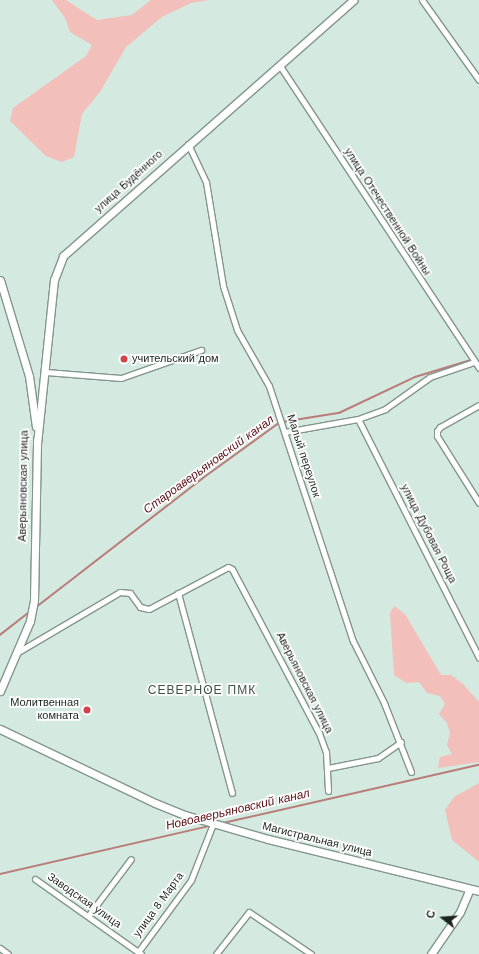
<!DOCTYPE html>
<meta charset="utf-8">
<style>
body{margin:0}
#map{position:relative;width:479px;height:954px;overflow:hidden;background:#d4e9df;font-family:"Work Sans",sans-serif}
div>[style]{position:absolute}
.green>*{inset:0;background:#f3bfbb}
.stream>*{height:1.5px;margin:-0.75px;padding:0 0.75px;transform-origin:0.75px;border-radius:0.75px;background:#b87c79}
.roads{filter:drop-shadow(1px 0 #83968d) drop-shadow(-1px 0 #83968d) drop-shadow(0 1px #83968d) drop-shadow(0 -1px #83968d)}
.street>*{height:5px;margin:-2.5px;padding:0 2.5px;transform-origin:2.5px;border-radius:2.5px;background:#fff}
.secondary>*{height:7px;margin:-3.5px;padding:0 3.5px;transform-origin:3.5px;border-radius:3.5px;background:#fff}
.dots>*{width:11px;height:11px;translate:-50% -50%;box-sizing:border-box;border:2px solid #fff;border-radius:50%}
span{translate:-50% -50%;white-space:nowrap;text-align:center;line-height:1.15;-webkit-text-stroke:3.5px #fff;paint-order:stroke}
.street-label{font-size:11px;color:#1b231f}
.poi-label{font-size:11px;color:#1b231f}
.left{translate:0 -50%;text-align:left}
.right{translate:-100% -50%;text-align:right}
.water-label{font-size:12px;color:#5c1117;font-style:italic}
.neighbourhood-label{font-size:12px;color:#3f5149;letter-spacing:1px}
.north{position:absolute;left:423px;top:898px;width:40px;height:40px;-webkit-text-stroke:3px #fff;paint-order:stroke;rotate:287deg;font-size:11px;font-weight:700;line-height:16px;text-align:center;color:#1b231f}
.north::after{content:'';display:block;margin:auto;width:14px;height:18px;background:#1b231f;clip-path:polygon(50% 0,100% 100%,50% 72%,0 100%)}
</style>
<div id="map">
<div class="green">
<div style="clip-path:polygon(52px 0,66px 0,97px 20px,132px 15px,151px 0,209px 0,191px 3px,162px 17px,126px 47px,100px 92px,82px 114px,74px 157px,62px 162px,46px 156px,10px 121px,13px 108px,86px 56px,92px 45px,70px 32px,65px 18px)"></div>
<div style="clip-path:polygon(394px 606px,405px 614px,441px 675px,451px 675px,463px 684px,479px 702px,479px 762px,438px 768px,440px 757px,452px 754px,447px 745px,450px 733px,447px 723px,439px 714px,445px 704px,440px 696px,427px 693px,419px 682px,406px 683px,394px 675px,390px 613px)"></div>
<div style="clip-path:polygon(479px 783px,479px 862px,452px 840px,445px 810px,454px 797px)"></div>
</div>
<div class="stream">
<div style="left:282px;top:422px;width:58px;rotate:-9deg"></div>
<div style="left:339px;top:413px;width:84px;rotate:-25.3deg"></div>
<div style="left:415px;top:377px;width:59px;rotate:-16.9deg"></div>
<div style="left:35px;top:608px;width:212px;rotate:-37.7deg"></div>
<div style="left:203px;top:478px;width:94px;rotate:-35.9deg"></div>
<div style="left:0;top:635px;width:36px;rotate:-38deg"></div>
<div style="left:223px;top:823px;width:262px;rotate:-12.8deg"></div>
<div style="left:0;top:874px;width:215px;rotate:-12.9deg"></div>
</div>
<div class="roads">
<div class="street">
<div style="left:422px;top:0;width:98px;rotate:54.5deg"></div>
<div style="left:280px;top:66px;width:362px;rotate:56.6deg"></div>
<div style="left:188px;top:144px;width:42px;rotate:64.7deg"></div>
<div style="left:206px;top:182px;width:105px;rotate:80.7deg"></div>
<div style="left:223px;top:286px;width:46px;rotate:72.3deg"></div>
<div style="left:237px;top:330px;width:64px;rotate:60.3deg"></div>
<div style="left:269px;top:386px;width:268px;rotate:71.8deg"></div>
<div style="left:353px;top:641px;width:69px;rotate:63.4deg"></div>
<div style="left:384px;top:703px;width:74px;rotate:68.6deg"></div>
<div style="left:46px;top:372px;width:75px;rotate:4.6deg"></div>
<div style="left:121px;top:378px;width:85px;rotate:-19.3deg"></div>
<div style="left:479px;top:405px;width:45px;rotate:150.6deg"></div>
<div style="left:440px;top:427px;width:5px;rotate:127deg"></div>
<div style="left:437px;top:431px;width:5px;rotate:90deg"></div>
<div style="left:437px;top:436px;width:79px;rotate:57.9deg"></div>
<div style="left:358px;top:419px;width:268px;rotate:63.1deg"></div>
<div style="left:285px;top:432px;width:74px;rotate:-10.1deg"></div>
<div style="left:358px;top:419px;width:29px;rotate:-20deg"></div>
<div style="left:385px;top:409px;width:55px;rotate:-35.4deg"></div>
<div style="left:430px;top:377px;width:46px;rotate:-18.8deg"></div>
<div style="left:178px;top:593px;width:207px;rotate:74.9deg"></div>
<div style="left:18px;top:652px;width:118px;rotate:-30.5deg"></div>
<div style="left:120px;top:592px;width:10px;rotate:6deg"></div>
<div style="left:130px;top:593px;width:17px;rotate:54deg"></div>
<div style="left:140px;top:607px;width:9px;rotate:13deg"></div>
<div style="left:149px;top:609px;width:89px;rotate:-28deg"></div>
<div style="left:228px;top:567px;width:4px;rotate:27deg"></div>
<div style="left:232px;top:569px;width:186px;rotate:62.1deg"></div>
<div style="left:319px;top:733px;width:20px;rotate:70deg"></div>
<div style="left:326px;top:752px;width:39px;rotate:87deg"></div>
<div style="left:328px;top:768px;width:51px;rotate:-11.3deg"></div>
<div style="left:378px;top:758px;width:28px;rotate:-35deg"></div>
<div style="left:35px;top:879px;width:130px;rotate:35.3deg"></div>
<div style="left:88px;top:916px;width:71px;rotate:-53deg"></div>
<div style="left:0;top:948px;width:10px;rotate:37deg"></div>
<div style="left:138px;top:952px;width:89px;rotate:-53.6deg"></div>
<div style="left:191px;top:880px;width:60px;rotate:-68.6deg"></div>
<div style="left:216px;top:954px;width:53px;rotate:-51.8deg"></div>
<div style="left:249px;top:912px;width:75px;rotate:34.1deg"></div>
</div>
<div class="secondary">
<div style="left:0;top:280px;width:100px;rotate:73.2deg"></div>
<div style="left:29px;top:376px;width:51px;rotate:82.2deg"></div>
<div style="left:37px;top:444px;width:165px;rotate:-84.1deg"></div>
<div style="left:54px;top:280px;width:26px;rotate:-69deg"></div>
<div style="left:63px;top:256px;width:387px;rotate:-41.4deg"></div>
<div style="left:0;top:691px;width:76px;rotate:-66.8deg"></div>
<div style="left:30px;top:621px;width:21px;rotate:-79deg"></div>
<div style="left:34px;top:600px;width:160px;rotate:-88.9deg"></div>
<div style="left:0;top:729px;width:172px;rotate:25.5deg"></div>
<div style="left:155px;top:803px;width:32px;rotate:22deg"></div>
<div style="left:185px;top:815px;width:86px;rotate:16.1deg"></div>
<div style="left:268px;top:839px;width:217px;rotate:13.8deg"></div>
<div style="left:431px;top:954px;width:51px;rotate:-55.4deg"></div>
<div style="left:460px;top:912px;width:25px;rotate:-67deg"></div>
</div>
</div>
<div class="dots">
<div style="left:124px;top:359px;background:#d24248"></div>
<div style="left:87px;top:710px;background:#d24248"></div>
</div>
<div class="street-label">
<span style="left:129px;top:182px;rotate:-42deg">улица Будённого</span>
<span style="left:387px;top:212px;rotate:57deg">улица Отечественной Войны</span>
<span style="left:303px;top:456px;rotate:72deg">Малый переулок</span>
<span style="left:24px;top:486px;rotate:-89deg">Аверьяновская улица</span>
<span style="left:428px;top:534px;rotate:63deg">улица Дубовая Роща</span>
<span style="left:304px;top:683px;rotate:63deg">Аверьяновская улица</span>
<span style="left:317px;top:840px;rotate:14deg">Магистральная улица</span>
<span style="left:84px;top:901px;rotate:35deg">Заводская улица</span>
<span style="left:159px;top:905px;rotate:-54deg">улица 8 Марта</span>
</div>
<div class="poi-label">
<span class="left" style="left:132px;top:359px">учительский дом</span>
<span class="right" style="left:79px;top:710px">Молитвенная<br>комната</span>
</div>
<div class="water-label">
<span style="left:209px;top:465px;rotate:-36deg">Староаверьяновский канал</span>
<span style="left:238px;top:810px;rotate:-13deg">Новоаверьяновский канал</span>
</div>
<div class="neighbourhood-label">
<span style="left:202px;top:691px">СЕВЕРНОЕ ПМК</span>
</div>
<div class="north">С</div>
</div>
